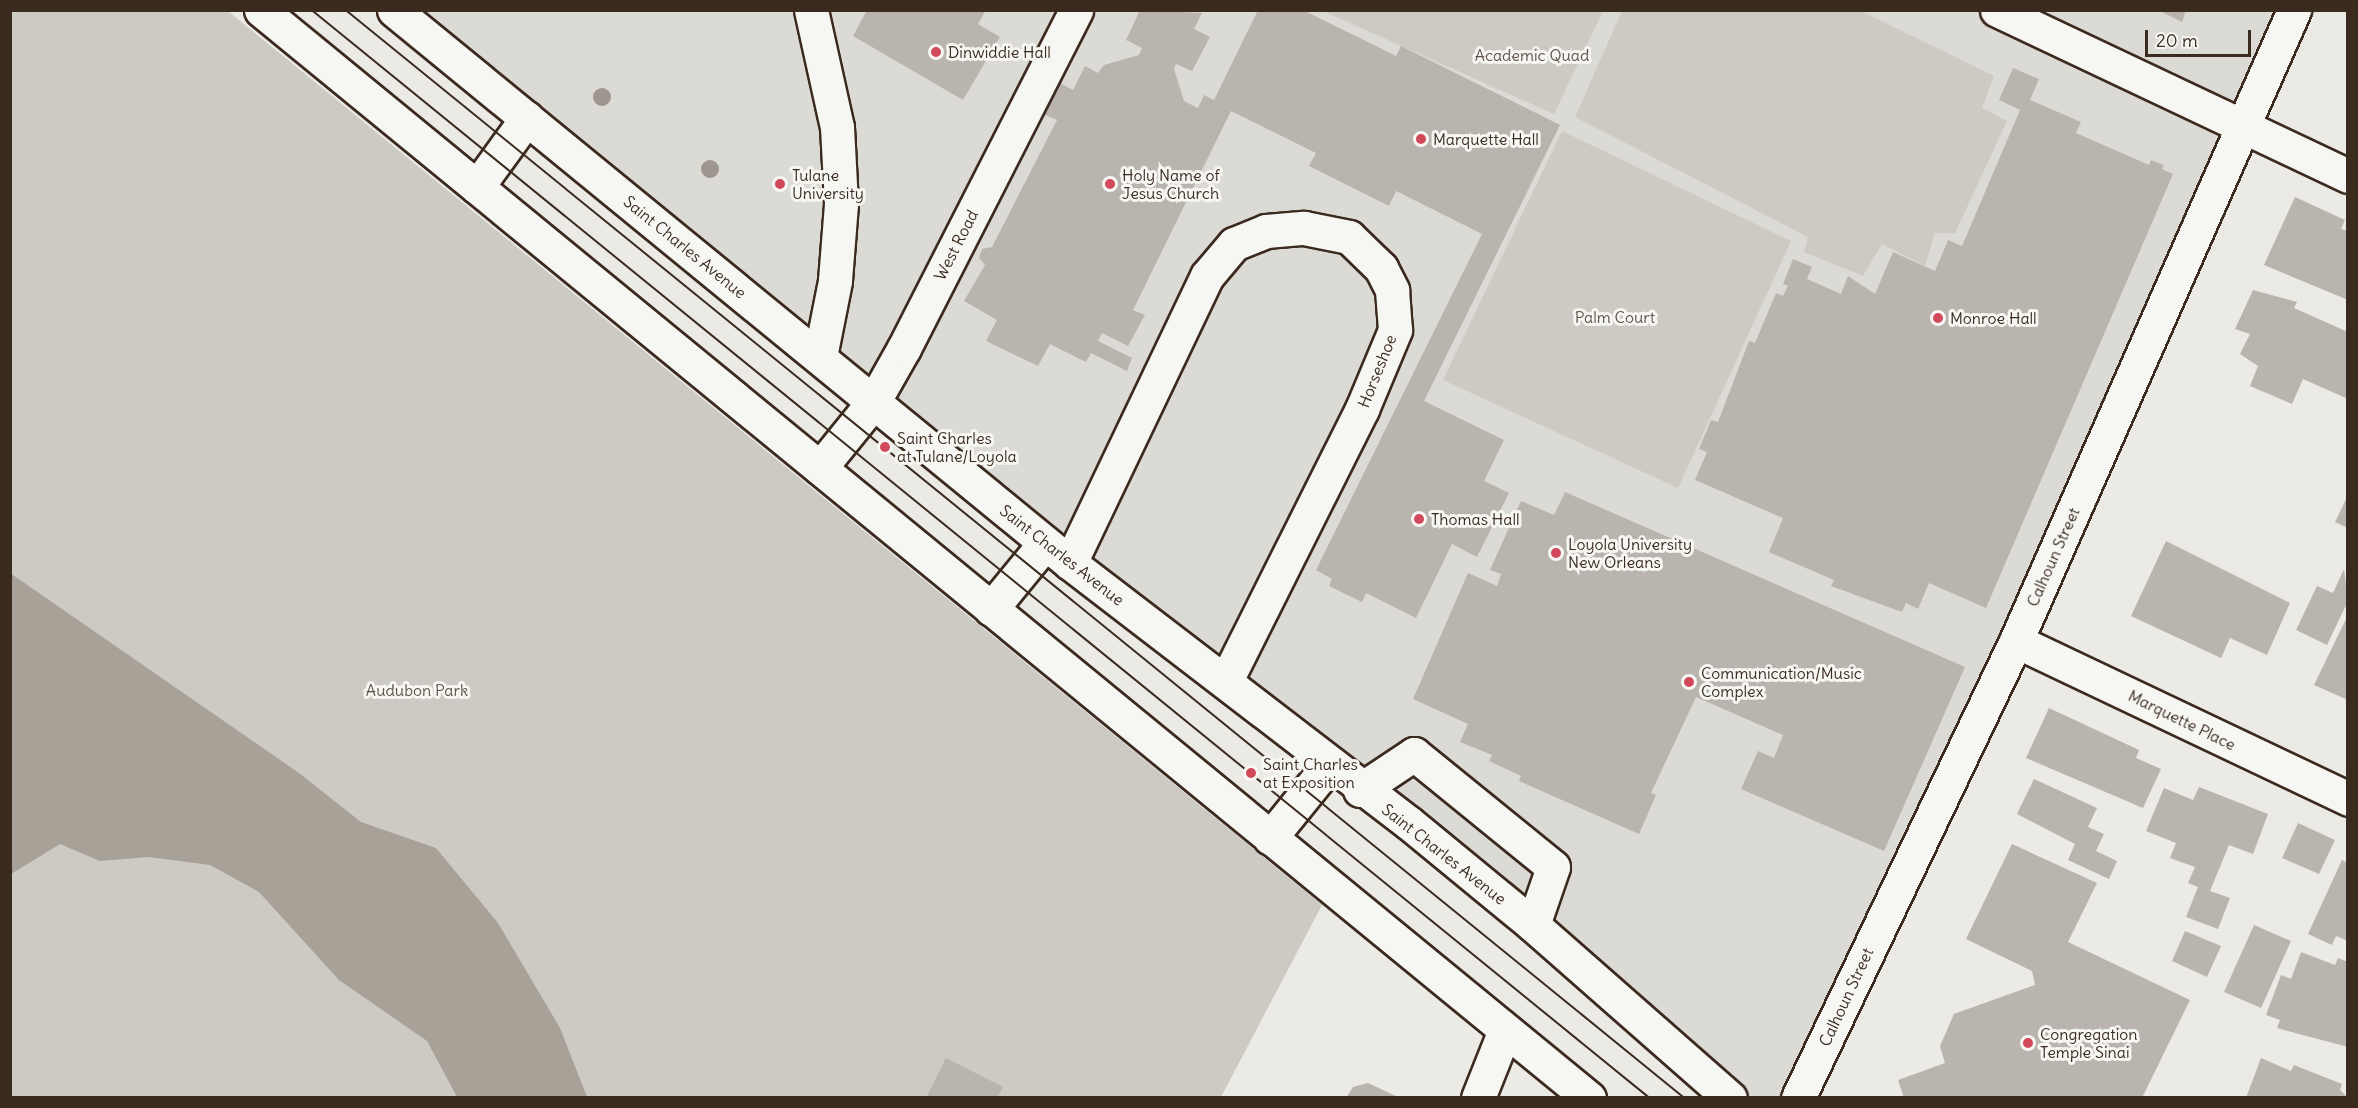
<!DOCTYPE html>
<style>
body{margin:0}
#map{position:relative;width:2358px;height:1108px;overflow:hidden;background:#ebeae5;font-family:Delius,sans-serif}
div>[style]{position:absolute}
.built>*{inset:0;background:#dcdad4}
.green>*{inset:0;background:#cdcac4}
.water>*{inset:0;background:#a8a198}
.building>*{inset:0;background:#bab4ae}
.roads{filter:drop-shadow(2px 0 #3b2a1e) drop-shadow(-2px 0 #3b2a1e) drop-shadow(0 2px #3b2a1e) drop-shadow(0 -2px #3b2a1e)}
.minor>*{height:33px;margin:-16.5px;padding:0 16.5px;transform-origin:16.5px;border-radius:16.5px;background:#f6f6f2}
.major>*{height:33px;margin:-16.5px;padding:0 16.5px;transform-origin:16.5px;border-radius:16.5px;background:#f6f6f2}
.tram>*{height:1.5px;margin:-0.75px;padding:0 0.75px;transform-origin:0.75px;border-radius:0.75px;background:#3b2a1e}
.trees>*{width:18px;height:18px;margin:-9px;border-radius:50%;background:#9f968f}
.dots>*{width:16px;height:16px;translate:-50% -50%;box-sizing:border-box;border:3px solid #f6f6f2;border-radius:50%}
span{translate:-50% -50%;white-space:nowrap;text-align:center;line-height:1.15;-webkit-text-stroke:6px #f6f6f2;paint-order:stroke}
.poi-label{font-size:16px;color:#3b2a1e}
.left{translate:0 -50%;text-align:left}
.park-label{font-size:16px;color:#605248}
.street-label{font-size:16px;color:#3b2a1e}
.frame{position:absolute;inset:0;border:12px solid #3b2a1e;pointer-events:none}
.scale{position:absolute;left:2145px;top:30px;width:106px;height:27px;box-sizing:border-box;border:3px solid #3b2a1e;border-top:0;padding-left:8px;font-size:18px;line-height:21px;white-space:nowrap;color:#3b2a1e;-webkit-text-stroke:4px #f6f6f2;paint-order:stroke}
</style>
<div id="map">
<div class="built">
<div style="clip-path:polygon(394px 11px,2294px 11px,1798px 1098px,1728px 1097px)"></div>
</div>
<div class="green">
<div style="clip-path:polygon(1859px 10px,1994px 76px,1982px 108px,2007px 121px,1955px 233px,1935px 233px,1925px 266px,1882px 244px,1863px 276px,1804px 252px,1808px 237px,1575px 117px,1622px 11px)"></div>
<div style="clip-path:polygon(10px 11px,228px 11px,1322px 905px,1221px 1097px,11px 1097px)"></div>
<div style="clip-path:polygon(1323px 11px,1603px 11px,1554px 114px)"></div>
<div style="clip-path:polygon(1562px 131px,1791px 241px,1678px 488px,1443px 380px)"></div>
</div>
<div class="water">
<div style="clip-path:polygon(10px 573px,299px 773px,361px 822px,436px 848px,498px 923px,560px 1028px,587px 1097px,457px 1097px,427px 1041px,339px 980px,259px 892px,210px 865px,149px 857px,100px 861px,60px 844px,11px 874px)"></div>
</div>
<div class="building">
<div style="clip-path:polygon(867px 10px,986px 10px,978px 24px,1000px 37px,963px 100px,853px 36px)"></div>
<div style="clip-path:polygon(1140px 10px,1202px 13px,1194px 29px,1210px 37px,1192px 71px,1176px 64px,1174px 69px,1184px 101px,1198px 108px,1204px 95px,1214px 100px,1258px 10px,1303px 10px,1396px 56px,1401px 46px,1560px 125px,1424px 401px,1504px 440px,1484px 481px,1509px 493px,1477px 557px,1452px 544px,1416px 618px,1366px 593px,1362px 602px,1329px 586px,1332px 579px,1316px 570px,1482px 234px,1396px 191px,1389px 206px,1309px 166px,1316px 153px,1231px 111px,1133px 310px,1145px 315px,1128px 346px,1102px 333px,1098px 341px,1132px 358px,1127px 371px,1091px 353px,1086px 362px,1050px 344px,1038px 366px,986px 341px,997px 320px,964px 301px,985px 265px,979px 258px,982px 249px,992px 247px,1057px 120px,1043px 114px,1058px 82px,1073px 90px,1085px 66px,1098px 73px,1104px 65px,1139px 55px,1142px 48px,1126px 40px)"></div>
<div style="clip-path:polygon(2158px 10px,2186px 10px,2182px 22px)"></div>
<div style="clip-path:polygon(2013px 68px,2039px 79px,2030px 100px,2081px 122px,2076px 133px,2149px 165px,2151px 160px,2164px 165px,2162px 169px,2173px 174px,1986px 608px,1929px 583px,1918px 609px,1906px 603px,1902px 612px,1831px 586px,1834px 580px,1769px 552px,1783px 518px,1695px 480px,1707px 452px,1699px 449px,1711px 420px,1718px 422px,1749px 341px,1755px 343px,1776px 293px,1783px 296px,1788px 286px,1783px 284px,1793px 259px,1812px 267px,1807px 279px,1841px 294px,1848px 276px,1875px 294px,1893px 252px,1935px 271px,1948px 240px,1962px 246px,2020px 110px,1999px 100px)"></div>
<div style="clip-path:polygon(2295px 197px,2345px 220px,2341px 229px,2348px 231px,2348px 300px,2264px 265px)"></div>
<div style="clip-path:polygon(2253px 290px,2297px 302px,2294px 308px,2348px 332px,2348px 399px,2303px 379px,2292px 404px,2250px 386px,2258px 366px,2240px 354px,2250px 334px,2235px 329px)"></div>
<div style="clip-path:polygon(1565px 492px,1965px 667px,1884px 851px,1741px 789px,1758px 751px,1774px 758px,1783px 735px,1696px 697px,1651px 793px,1656px 795px,1639px 834px,1519px 781px,1521px 776px,1489px 761px,1492px 755px,1460px 742px,1468px 724px,1413px 699px,1468px 573px,1497px 586px,1501px 574px,1490px 570px,1521px 501px,1554px 515px)"></div>
<div style="clip-path:polygon(2348px 495px,2348px 528px,2335px 522px)"></div>
<div style="clip-path:polygon(2166px 541px,2290px 603px,2267px 655px,2230px 638px,2221px 658px,2131px 616px)"></div>
<div style="clip-path:polygon(2344px 569px,2348px 601px,2327px 645px,2296px 630px,2317px 586px,2333px 593px)"></div>
<div style="clip-path:polygon(2347px 617px,2348px 617px,2348px 700px,2314px 685px)"></div>
<div style="clip-path:polygon(2049px 708px,2139px 750px,2136px 758px,2161px 769px,2143px 808px,2026px 758px)"></div>
<div style="clip-path:polygon(2034px 779px,2097px 808px,2088px 827px,2104px 834px,2096px 851px,2117px 861px,2109px 879px,2068px 860px,2075px 844px,2017px 814px)"></div>
<div style="clip-path:polygon(2199px 787px,2268px 814px,2253px 854px,2229px 845px,2210px 891px,2230px 898px,2218px 929px,2186px 917px,2198px 887px,2188px 883px,2195px 867px,2170px 858px,2176px 843px,2146px 831px,2164px 788px,2193px 800px)"></div>
<div style="clip-path:polygon(2298px 823px,2335px 840px,2319px 874px,2282px 858px)"></div>
<div style="clip-path:polygon(2012px 844px,2097px 883px,2068px 942px,2190px 1000px,2142px 1098px,1904px 1098px,1898px 1080px,1945px 1063px,1940px 1046px,1954px 1014px,2035px 985px,2032px 971px,1966px 939px)"></div>
<div style="clip-path:polygon(2342px 860px,2348px 863px,2348px 941px,2336px 936px,2332px 945px,2308px 934px)"></div>
<div style="clip-path:polygon(2254px 925px,2291px 941px,2261px 1008px,2224px 992px)"></div>
<div style="clip-path:polygon(2185px 931px,2221px 946px,2207px 977px,2172px 961px)"></div>
<div style="clip-path:polygon(2301px 952px,2335px 965px,2338px 958px,2348px 962px,2348px 1047px,2277px 1028px,2280px 1020px,2266px 1015px,2281px 975px,2291px 979px)"></div>
<div style="clip-path:polygon(946px 1058px,1003px 1087px,997px 1098px,926px 1098px)"></div>
<div style="clip-path:polygon(2261px 1058px,2291px 1071px,2294px 1065px,2342px 1084px,2340px 1090px,2348px 1098px,2246px 1098px)"></div>
<div style="clip-path:polygon(1368px 1083px,1400px 1098px,1346px 1098px,1353px 1087px)"></div>
</div>
<div class="roads">
<div class="minor">
<div style="left:811px;top:10px;width:120px;rotate:77.5deg"></div>
<div style="left:837px;top:127px;width:77px;rotate:87deg"></div>
<div style="left:841px;top:204px;width:77px;rotate:94.5deg"></div>
<div style="left:835px;top:281px;width:77px;rotate:101.2deg"></div>
<div style="left:1997px;top:10px;width:388px;rotate:25.3deg"></div>
<div style="left:820px;top:468px;width:86px;rotate:-51.1deg"></div>
<div style="left:874px;top:401px;width:61px;rotate:-60.5deg"></div>
<div style="left:904px;top:348px;width:379px;rotate:-63deg"></div>
<div style="left:1070px;top:563px;width:318px;rotate:-64.5deg"></div>
<div style="left:1207px;top:276px;width:42px;rotate:-49.8deg"></div>
<div style="left:1234px;top:244px;width:35px;rotate:-22deg"></div>
<div style="left:1266px;top:231px;width:38px;rotate:-5deg"></div>
<div style="left:1304px;top:228px;width:46px;rotate:11.3deg"></div>
<div style="left:1349px;top:237px;width:45px;rotate:44.1deg"></div>
<div style="left:1381px;top:268px;width:25px;rotate:63deg"></div>
<div style="left:1392px;top:290px;width:40px;rotate:85.7deg"></div>
<div style="left:1395px;top:330px;width:86px;rotate:112.7deg"></div>
<div style="left:1362px;top:409px;width:303px;rotate:116.6deg"></div>
<div style="left:2016px;top:641px;width:368px;rotate:25.4deg"></div>
<div style="left:1360px;top:790px;width:65px;rotate:-33.7deg"></div>
<div style="left:1414px;top:754px;width:179px;rotate:39.1deg"></div>
<div style="left:1553px;top:867px;width:61px;rotate:109deg"></div>
<div style="left:1478px;top:1098px;width:73px;rotate:-68.3deg"></div>
<div style="left:1798px;top:1098px;width:506px;rotate:-64.5deg"></div>
<div style="left:2016px;top:641px;width:690px;rotate:-66.22deg"></div>
</div>
<div class="major">
<div style="left:261px;top:10px;width:1717px;rotate:39.33deg"></div>
<div style="left:394px;top:10px;width:873px;rotate:39.28deg"></div>
<div style="left:1070px;top:563px;width:427px;rotate:37.5deg"></div>
<div style="left:1409px;top:823px;width:161px;rotate:39.4deg"></div>
<div style="left:1533px;top:925px;width:262px;rotate:41.3deg"></div>
<div style="left:477px;top:187px;width:85px;rotate:-54.1deg"></div>
<div style="left:991px;top:609px;width:85px;rotate:-50.7deg"></div>
<div style="left:1270px;top:838px;width:94px;rotate:-51.1deg"></div>
</div>
</div>
<div class="tram">
<div style="left:312px;top:10px;width:1725px;rotate:39.12deg"></div>
<div style="left:346px;top:10px;width:1725px;rotate:39.1deg"></div>
</div>
<div class="trees">
<div style="left:602px;top:97px"></div>
<div style="left:710px;top:169px"></div>
</div>
<div class="dots">
<div style="left:936px;top:52px;background:#d1495b"></div>
<div style="left:1421px;top:139px;background:#d1495b"></div>
<div style="left:780px;top:184px;background:#d1495b"></div>
<div style="left:1110px;top:184px;background:#d1495b"></div>
<div style="left:1938px;top:318px;background:#d1495b"></div>
<div style="left:885px;top:447px;background:#d1495b"></div>
<div style="left:1419px;top:519px;background:#d1495b"></div>
<div style="left:1556px;top:553px;background:#d1495b"></div>
<div style="left:1689px;top:682px;background:#d1495b"></div>
<div style="left:1251px;top:773px;background:#d1495b"></div>
<div style="left:2028px;top:1043px;background:#d1495b"></div>
</div>
<div class="poi-label">
<span class="left" style="left:948px;top:52px">Dinwiddie Hall</span>
<span class="left" style="left:1433px;top:139px">Marquette Hall</span>
<span class="left" style="left:792px;top:184px">Tulane<br>University</span>
<span class="left" style="left:1122px;top:184px">Holy Name of<br>Jesus Church</span>
<span class="left" style="left:1950px;top:318px">Monroe Hall</span>
<span class="left" style="left:897px;top:447px">Saint Charles<br>at Tulane/Loyola</span>
<span class="left" style="left:1431px;top:519px">Thomas Hall</span>
<span class="left" style="left:1568px;top:553px">Loyola University<br>New Orleans</span>
<span class="left" style="left:1701px;top:682px">Communication/Music<br>Complex</span>
<span class="left" style="left:1263px;top:773px">Saint Charles<br>at Exposition</span>
<span class="left" style="left:2040px;top:1043px">Congregation<br>Temple Sinai</span>
</div>
<div class="park-label">
<span style="left:1532px;top:55px">Academic Quad</span>
<span style="left:1615px;top:317px">Palm Court</span>
<span style="left:417px;top:690px">Audubon Park</span>
</div>
<div class="street-label">
<span style="left:956px;top:245px;rotate:-63deg">West Road</span>
<span style="left:685px;top:247px;rotate:39deg">Saint Charles Avenue</span>
<span style="left:1377px;top:371px;rotate:-68deg">Horseshoe</span>
<span style="left:1062px;top:555px;rotate:38deg">Saint Charles Avenue</span>
<span style="left:2053px;top:557px;rotate:-66deg">Calhoun Street</span>
<span style="left:2182px;top:720px;rotate:26deg">Marquette Place</span>
<span style="left:1444px;top:854px;rotate:38deg">Saint Charles Avenue</span>
<span style="left:1846px;top:997px;rotate:-65deg">Calhoun Street</span>
</div>
<div class="frame"></div>
<div class="scale">20 m</div>
</div>
